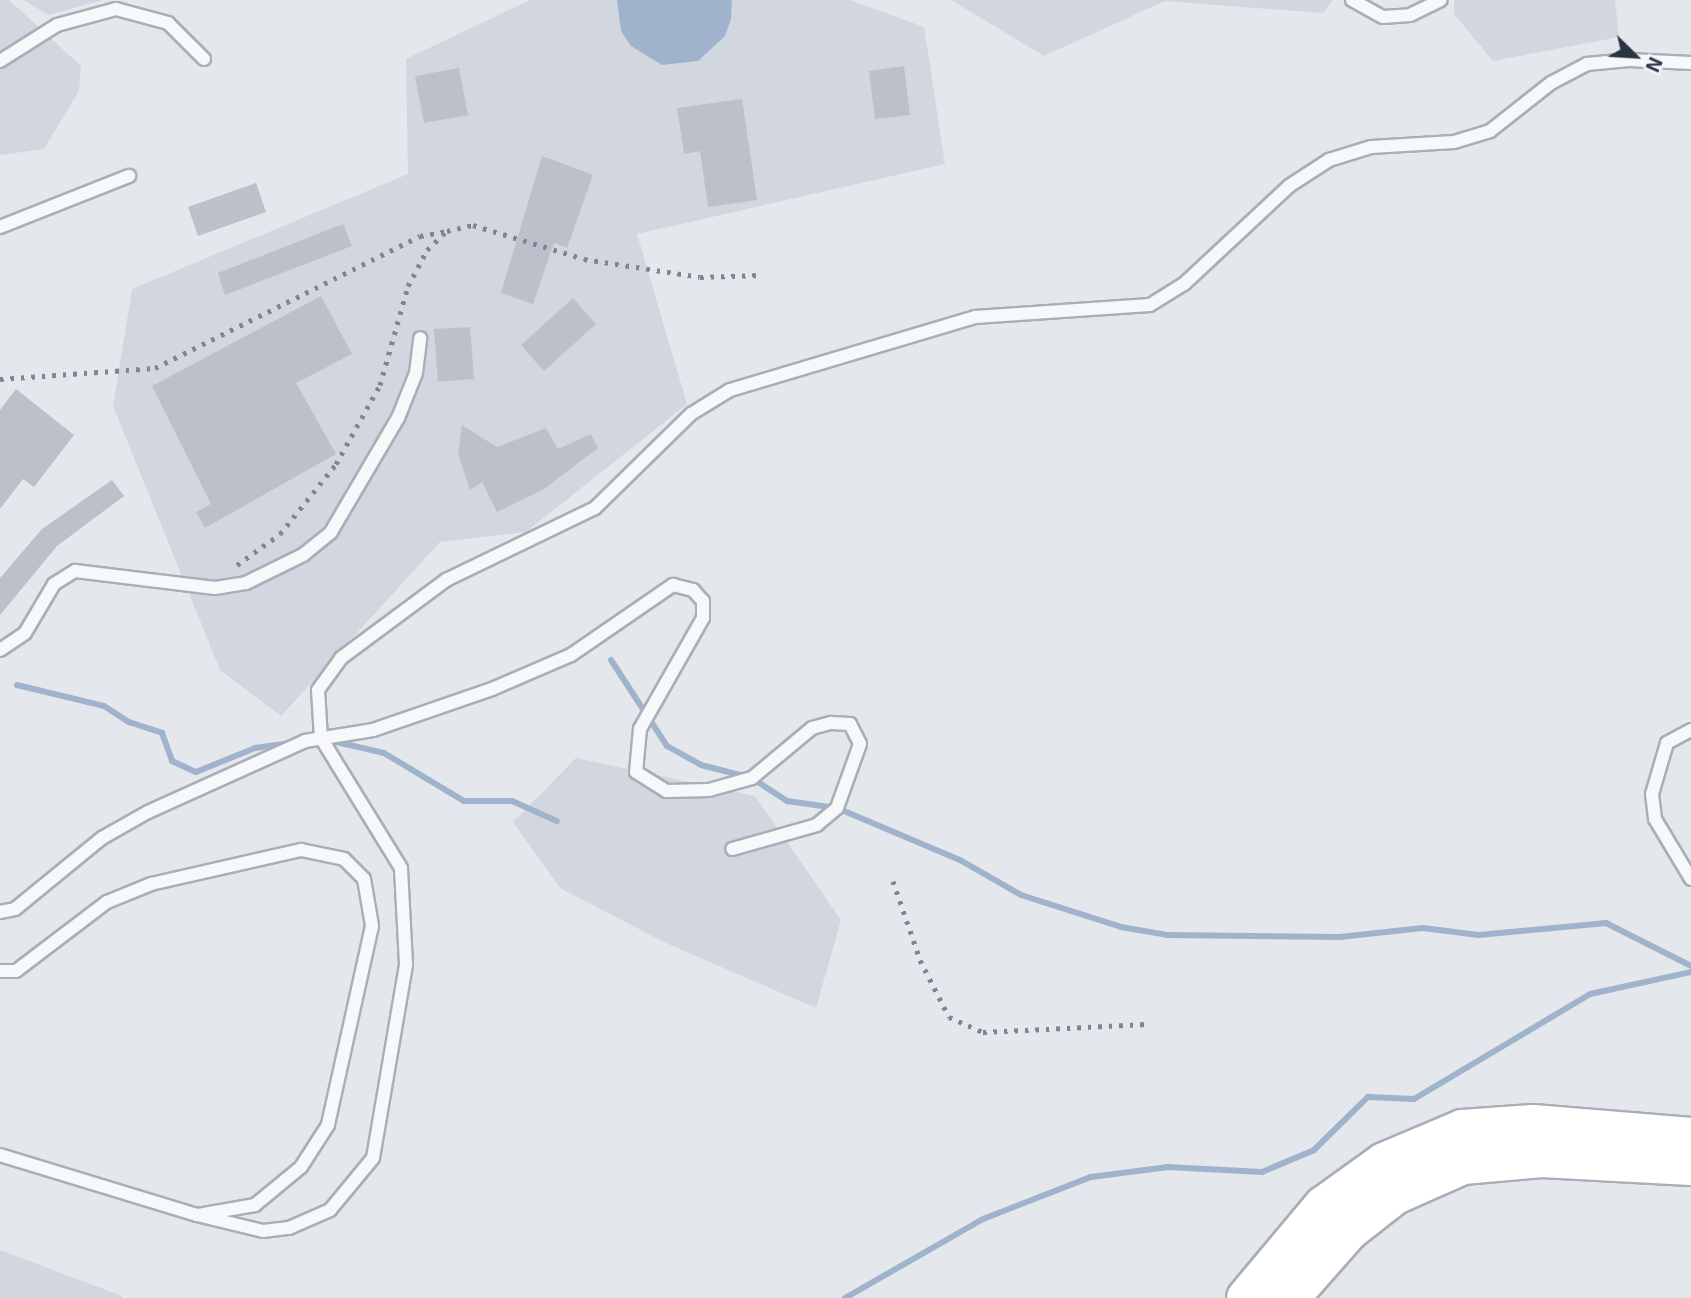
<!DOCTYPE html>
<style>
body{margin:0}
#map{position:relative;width:1691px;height:1298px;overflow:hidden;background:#e4e7ec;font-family:"Exo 2",sans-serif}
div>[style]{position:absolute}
.built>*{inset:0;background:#d2d6de}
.water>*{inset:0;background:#9fb4cc}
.stream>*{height:6px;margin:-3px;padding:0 3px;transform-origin:3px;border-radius:3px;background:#9fb4cc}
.building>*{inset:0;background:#bbc0ca}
.roads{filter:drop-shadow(2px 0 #a9aeb7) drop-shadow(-2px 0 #a9aeb7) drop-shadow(0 2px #a9aeb7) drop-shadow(0 -2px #a9aeb7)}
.lane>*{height:12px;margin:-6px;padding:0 6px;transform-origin:6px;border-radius:6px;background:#f7f8fa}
.highway>*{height:38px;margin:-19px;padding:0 19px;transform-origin:19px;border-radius:19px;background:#fff}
.rail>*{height:5px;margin-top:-2.5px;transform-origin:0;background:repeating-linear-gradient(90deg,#7d8696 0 3.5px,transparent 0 10.5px)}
span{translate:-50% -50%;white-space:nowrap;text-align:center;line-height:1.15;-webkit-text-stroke:5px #f4f6f9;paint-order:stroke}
.north{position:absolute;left:1600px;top:21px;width:70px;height:70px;-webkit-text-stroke:5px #f4f6f9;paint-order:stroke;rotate:114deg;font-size:19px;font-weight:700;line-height:28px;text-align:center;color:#2b3445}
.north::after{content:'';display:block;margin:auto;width:24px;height:32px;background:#2b3445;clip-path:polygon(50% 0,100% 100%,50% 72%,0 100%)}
</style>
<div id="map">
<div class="built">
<div style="clip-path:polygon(0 0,9px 0,81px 66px,79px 91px,44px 149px,0 155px)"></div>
<div style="clip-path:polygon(24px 0,103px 0,48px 15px)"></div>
<div style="clip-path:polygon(530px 0,850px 0,924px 27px,945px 164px,637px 234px,687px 404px,526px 532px,440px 542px,281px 716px,220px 670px,113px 406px,132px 289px,408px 174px,406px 59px)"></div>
<div style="clip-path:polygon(951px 0,1333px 0,1323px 13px,1165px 1px,1044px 56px)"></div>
<div style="clip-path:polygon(1454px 0,1615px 0,1619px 37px,1493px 61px,1454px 14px)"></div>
<div style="clip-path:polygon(576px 758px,755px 796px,841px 920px,816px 1008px,664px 942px,560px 888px,513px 822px)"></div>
<div style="clip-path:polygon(0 1250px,122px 1296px,123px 1298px,0 1298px)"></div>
</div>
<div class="water">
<div style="clip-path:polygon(617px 0,732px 0,731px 19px,725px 36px,698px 61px,662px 65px,631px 46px,621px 31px)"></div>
</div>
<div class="stream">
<div style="left:611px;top:660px;width:103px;rotate:56.9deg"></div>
<div style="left:667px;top:746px;width:39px;rotate:29deg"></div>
<div style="left:701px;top:765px;width:53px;rotate:14.3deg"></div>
<div style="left:752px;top:778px;width:42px;rotate:33.3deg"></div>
<div style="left:787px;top:801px;width:50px;rotate:8deg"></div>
<div style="left:837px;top:808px;width:134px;rotate:22.9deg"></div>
<div style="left:960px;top:860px;width:70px;rotate:29.8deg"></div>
<div style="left:1021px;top:895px;width:105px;rotate:17.7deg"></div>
<div style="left:1121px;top:927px;width:48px;rotate:9.7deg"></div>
<div style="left:1168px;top:935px;width:172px;rotate:0.7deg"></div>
<div style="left:1340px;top:937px;width:83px;rotate:-6.2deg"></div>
<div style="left:1423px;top:928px;width:56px;rotate:7.1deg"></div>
<div style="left:1479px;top:935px;width:128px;rotate:-5.4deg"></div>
<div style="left:1606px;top:923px;width:95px;rotate:26.8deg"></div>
<div style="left:17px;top:685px;width:89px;rotate:13.6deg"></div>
<div style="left:104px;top:706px;width:30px;rotate:33deg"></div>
<div style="left:129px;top:722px;width:35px;rotate:18deg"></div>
<div style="left:162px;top:733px;width:30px;rotate:70deg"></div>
<div style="left:172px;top:761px;width:26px;rotate:25deg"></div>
<div style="left:196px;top:772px;width:64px;rotate:-22.1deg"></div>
<div style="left:255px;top:748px;width:35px;rotate:-8deg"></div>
<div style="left:332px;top:741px;width:53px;rotate:13deg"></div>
<div style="left:384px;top:753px;width:93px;rotate:31deg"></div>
<div style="left:464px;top:801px;width:48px"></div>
<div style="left:512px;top:801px;width:49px;rotate:24deg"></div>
<div style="left:845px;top:1298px;width:159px;rotate:-29.8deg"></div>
<div style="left:983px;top:1219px;width:116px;rotate:-21.3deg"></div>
<div style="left:1091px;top:1177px;width:78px;rotate:-7.4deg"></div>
<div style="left:1168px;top:1167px;width:94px;rotate:3deg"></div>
<div style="left:1262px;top:1172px;width:56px;rotate:-22.9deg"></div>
<div style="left:1314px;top:1150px;width:76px;rotate:-44.5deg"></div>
<div style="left:1368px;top:1097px;width:46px;rotate:2.5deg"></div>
<div style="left:1414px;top:1099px;width:205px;rotate:-30.8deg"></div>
<div style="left:1590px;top:994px;width:103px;rotate:-12.3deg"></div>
</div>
<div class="building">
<div style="clip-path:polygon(904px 66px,910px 115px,875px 119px,869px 71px)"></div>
<div style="clip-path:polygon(459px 68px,468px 115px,424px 123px,415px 76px)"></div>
<div style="clip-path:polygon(742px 99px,757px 200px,708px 207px,700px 151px,684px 154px,677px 108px)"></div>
<div style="clip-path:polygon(542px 156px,593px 175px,567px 248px,554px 243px,533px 304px,501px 293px)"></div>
<div style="clip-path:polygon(256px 183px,266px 212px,198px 236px,188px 207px)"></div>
<div style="clip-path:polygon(343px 224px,352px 246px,225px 295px,218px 273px)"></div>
<div style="clip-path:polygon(321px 296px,352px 354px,296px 383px,336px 454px,205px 528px,196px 512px,211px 504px,152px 386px)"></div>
<div style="clip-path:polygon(573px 298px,596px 324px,544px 371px,521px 345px)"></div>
<div style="clip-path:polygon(470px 327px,474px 379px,438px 382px,434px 329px)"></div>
<div style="clip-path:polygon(16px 389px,74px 435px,34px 487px,23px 479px,0 509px,0 410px)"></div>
<div style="clip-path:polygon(462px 425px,497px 447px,546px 428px,558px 449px,591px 434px,598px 448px,544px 489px,497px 512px,482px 482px,470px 490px,458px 454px)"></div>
<div style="clip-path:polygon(112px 480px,124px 496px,57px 546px,0 615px,0 578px,42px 529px)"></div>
</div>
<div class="roads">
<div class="lane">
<div style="left:1352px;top:0;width:35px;rotate:29deg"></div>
<div style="left:1383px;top:17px;width:27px;rotate:-4deg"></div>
<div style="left:1410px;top:15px;width:34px;rotate:-26deg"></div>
<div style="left:0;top:61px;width:67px;rotate:-32.3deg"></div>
<div style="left:57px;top:25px;width:61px;rotate:-15.2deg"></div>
<div style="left:116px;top:9px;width:54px;rotate:15.1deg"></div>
<div style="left:168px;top:23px;width:51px;rotate:45deg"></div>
<div style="left:0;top:227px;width:139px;rotate:-21.6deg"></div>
<div style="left:0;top:650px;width:30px;rotate:-34deg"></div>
<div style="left:25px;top:633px;width:57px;rotate:-59.4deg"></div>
<div style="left:54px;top:584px;width:25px;rotate:-32deg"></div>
<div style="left:75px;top:571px;width:141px;rotate:6.9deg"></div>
<div style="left:215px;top:588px;width:31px;rotate:-9deg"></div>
<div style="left:246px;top:583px;width:64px;rotate:-26.2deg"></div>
<div style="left:303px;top:555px;width:36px;rotate:-39deg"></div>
<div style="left:331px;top:532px;width:132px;rotate:-59.6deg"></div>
<div style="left:398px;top:418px;width:48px;rotate:-68.2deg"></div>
<div style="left:416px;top:373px;width:35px;rotate:-83deg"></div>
<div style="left:1691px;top:730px;width:27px;rotate:152deg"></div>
<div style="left:1667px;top:743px;width:53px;rotate:106.4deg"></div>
<div style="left:1652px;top:794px;width:25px;rotate:83deg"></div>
<div style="left:1655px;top:819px;width:70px;rotate:59deg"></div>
<div style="left:0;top:912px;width:15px;rotate:-11deg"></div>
<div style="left:15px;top:909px;width:112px;rotate:-39.2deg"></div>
<div style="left:102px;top:838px;width:53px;rotate:-29.5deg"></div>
<div style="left:148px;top:812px;width:172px;rotate:-24.3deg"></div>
<div style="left:305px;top:741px;width:69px;rotate:-9.2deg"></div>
<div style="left:373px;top:730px;width:126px;rotate:-19deg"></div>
<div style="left:492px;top:689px;width:86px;rotate:-23.3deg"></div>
<div style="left:571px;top:655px;width:124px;rotate:-34.5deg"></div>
<div style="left:673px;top:585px;width:21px;rotate:14deg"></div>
<div style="left:693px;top:590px;width:15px;rotate:48deg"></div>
<div style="left:703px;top:601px;width:17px;rotate:90deg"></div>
<div style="left:703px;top:618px;width:128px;rotate:119.6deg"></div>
<div style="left:640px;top:729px;width:43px;rotate:95.3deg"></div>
<div style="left:636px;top:772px;width:36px;rotate:32deg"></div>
<div style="left:667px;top:791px;width:42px;rotate:-1.4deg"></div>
<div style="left:709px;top:790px;width:45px;rotate:-15.6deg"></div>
<div style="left:752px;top:778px;width:78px;rotate:-39.8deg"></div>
<div style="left:812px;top:728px;width:20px;rotate:-15deg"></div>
<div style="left:831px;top:723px;width:19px;rotate:3deg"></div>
<div style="left:850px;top:724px;width:22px;rotate:63deg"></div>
<div style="left:860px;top:744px;width:68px;rotate:109.8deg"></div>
<div style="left:837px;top:808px;width:26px;rotate:140deg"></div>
<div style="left:817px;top:825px;width:88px;rotate:164.2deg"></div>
<div style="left:0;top:971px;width:16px"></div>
<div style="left:16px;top:971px;width:114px;rotate:-37.2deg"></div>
<div style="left:107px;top:902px;width:48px;rotate:-22.2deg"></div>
<div style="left:151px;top:884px;width:154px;rotate:-12.8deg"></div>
<div style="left:301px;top:850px;width:44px;rotate:11.8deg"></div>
<div style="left:344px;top:859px;width:28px;rotate:45deg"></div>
<div style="left:364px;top:879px;width:48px;rotate:80.3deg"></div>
<div style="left:372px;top:926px;width:204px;rotate:102.5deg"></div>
<div style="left:328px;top:1125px;width:50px;rotate:122.7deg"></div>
<div style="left:301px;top:1167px;width:60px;rotate:140.4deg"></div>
<div style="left:255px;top:1205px;width:59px;rotate:170.2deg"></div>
<div style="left:197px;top:1215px;width:206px;rotate:-163.1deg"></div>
<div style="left:197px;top:1215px;width:68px;rotate:13.6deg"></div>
<div style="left:263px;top:1231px;width:26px;rotate:-7deg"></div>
<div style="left:289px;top:1228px;width:45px;rotate:-23.7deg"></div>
<div style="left:330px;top:1210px;width:67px;rotate:-50.4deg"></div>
<div style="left:373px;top:1158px;width:197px;rotate:-80.3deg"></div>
<div style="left:406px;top:964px;width:96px;rotate:-93deg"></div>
<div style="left:401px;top:868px;width:153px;rotate:-121.6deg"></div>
<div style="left:321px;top:738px;width:48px;rotate:-93.6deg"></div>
<div style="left:318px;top:690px;width:39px;rotate:-54deg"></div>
<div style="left:341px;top:658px;width:131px;rotate:-36.6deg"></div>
<div style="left:446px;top:580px;width:165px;rotate:-25.8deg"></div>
<div style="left:595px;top:508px;width:134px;rotate:-44.4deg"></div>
<div style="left:691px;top:414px;width:46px;rotate:-31.6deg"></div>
<div style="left:730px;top:390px;width:256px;rotate:-16.6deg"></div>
<div style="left:975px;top:317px;width:175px;rotate:-3.9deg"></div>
<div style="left:1150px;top:305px;width:40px;rotate:-32deg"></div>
<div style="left:1184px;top:284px;width:144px;rotate:-43deg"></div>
<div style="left:1289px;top:186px;width:48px;rotate:-33deg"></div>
<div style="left:1329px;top:160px;width:44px;rotate:-17.2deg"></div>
<div style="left:1371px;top:147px;width:83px;rotate:-3.4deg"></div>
<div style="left:1454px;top:142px;width:38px;rotate:-17deg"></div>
<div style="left:1490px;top:131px;width:78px;rotate:-38.2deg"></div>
<div style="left:1551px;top:83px;width:41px;rotate:-27.8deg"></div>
<div style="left:1587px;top:64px;width:42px;rotate:-5.4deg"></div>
<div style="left:1629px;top:60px;width:62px;rotate:2.8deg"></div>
</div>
<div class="highway">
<div style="left:1246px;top:1298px;width:120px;rotate:-50.1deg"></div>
<div style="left:1323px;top:1206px;width:75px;rotate:-35.8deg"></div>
<div style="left:1384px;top:1162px;width:85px;rotate:-22.9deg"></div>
<div style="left:1462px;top:1129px;width:71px;rotate:-4deg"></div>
<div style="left:1533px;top:1124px;width:159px;rotate:4.7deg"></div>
<div style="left:1290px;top:1298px;width:89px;rotate:-48.6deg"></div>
<div style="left:1349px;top:1231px;width:58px;rotate:-38deg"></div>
<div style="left:1395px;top:1195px;width:74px;rotate:-23.8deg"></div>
<div style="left:1463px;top:1165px;width:79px;rotate:-5.1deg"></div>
<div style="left:1542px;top:1158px;width:149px;rotate:3.1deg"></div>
</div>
</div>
<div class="rail">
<div style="left:0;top:379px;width:155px;rotate:-4.1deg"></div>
<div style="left:155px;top:368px;width:296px;rotate:-26.5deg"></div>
<div style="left:420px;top:236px;width:27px;rotate:-10deg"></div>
<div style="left:237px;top:565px;width:53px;rotate:-35.8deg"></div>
<div style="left:280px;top:534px;width:90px;rotate:-51.3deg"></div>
<div style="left:336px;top:464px;width:90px;rotate:-60.9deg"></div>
<div style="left:380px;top:385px;width:103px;rotate:-74.2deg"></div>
<div style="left:408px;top:286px;width:41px;rotate:-62.2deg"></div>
<div style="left:427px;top:250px;width:28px;rotate:-44deg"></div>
<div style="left:447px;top:231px;width:27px;rotate:-13deg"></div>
<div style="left:473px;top:225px;width:116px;rotate:17deg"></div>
<div style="left:584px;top:259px;width:117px;rotate:8.8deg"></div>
<div style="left:700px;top:277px;width:61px;rotate:-1.9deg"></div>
<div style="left:893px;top:881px;width:83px;rotate:71.1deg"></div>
<div style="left:920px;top:960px;width:64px;rotate:63deg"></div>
<div style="left:949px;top:1017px;width:37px;rotate:24deg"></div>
<div style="left:983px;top:1032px;width:163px;rotate:-2.8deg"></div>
</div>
<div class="north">N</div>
</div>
